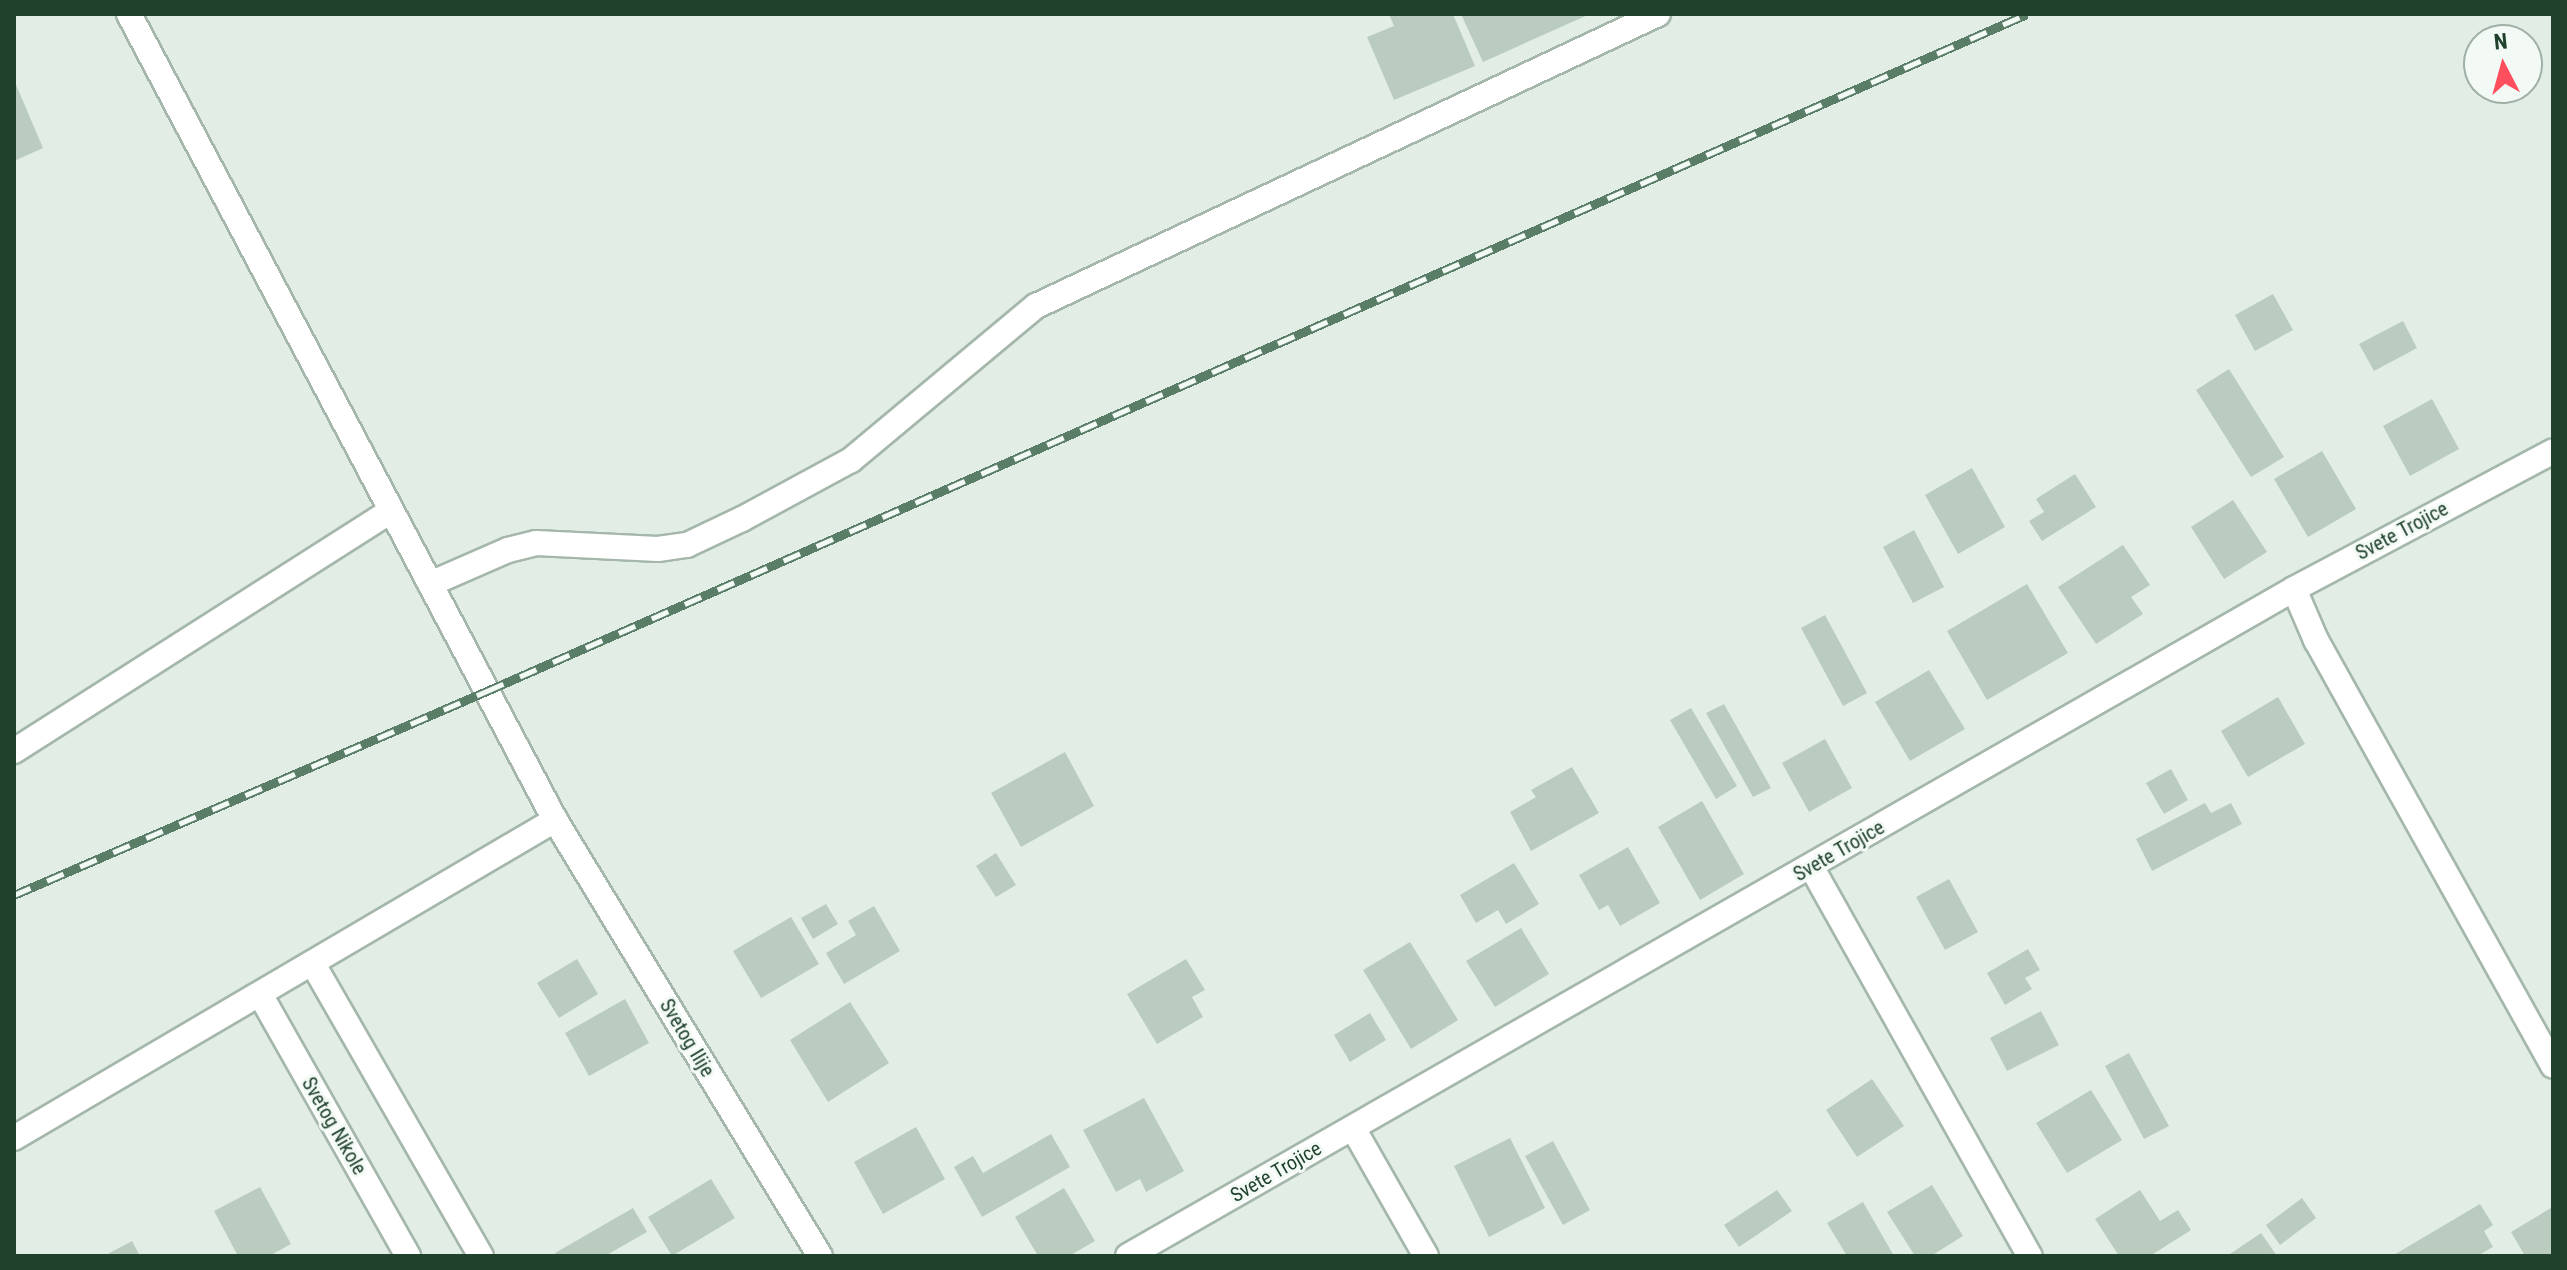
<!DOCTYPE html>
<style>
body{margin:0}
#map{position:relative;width:2567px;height:1270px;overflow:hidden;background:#e2eee5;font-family:"Roboto Condensed",sans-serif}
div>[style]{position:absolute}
.building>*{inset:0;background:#baccbf}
.roads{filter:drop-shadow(2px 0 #a4b7aa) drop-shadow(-2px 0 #a4b7aa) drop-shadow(0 2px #a4b7aa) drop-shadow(0 -2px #a4b7aa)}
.minor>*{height:24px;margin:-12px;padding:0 12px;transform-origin:12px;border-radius:12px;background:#fff}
.tertiary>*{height:24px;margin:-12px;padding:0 12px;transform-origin:12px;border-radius:12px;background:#fff}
.rail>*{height:9px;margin-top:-4.5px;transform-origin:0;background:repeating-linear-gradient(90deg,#f3faf5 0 18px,#5a7d68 0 36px);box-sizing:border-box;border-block:2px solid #5a7d68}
span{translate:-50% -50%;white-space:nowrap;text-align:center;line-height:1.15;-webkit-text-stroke:6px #f3faf5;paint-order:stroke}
.street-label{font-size:20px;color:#20422d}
.frame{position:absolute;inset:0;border:16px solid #20422d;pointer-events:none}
.north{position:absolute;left:2463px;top:24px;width:80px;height:80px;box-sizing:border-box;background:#f3faf5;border:2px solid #9fb0a5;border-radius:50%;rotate:354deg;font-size:22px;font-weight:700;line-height:32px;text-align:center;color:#20422d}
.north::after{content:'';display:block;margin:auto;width:28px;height:36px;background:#ff4f5e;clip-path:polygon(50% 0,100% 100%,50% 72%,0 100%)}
</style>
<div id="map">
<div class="building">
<div style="clip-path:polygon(1389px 14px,1453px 14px,1475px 66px,1394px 100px,1367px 37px,1394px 26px)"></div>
<div style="clip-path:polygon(1461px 14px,1590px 14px,1483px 62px)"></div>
<div style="clip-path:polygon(14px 80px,43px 148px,14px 161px)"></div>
<div style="clip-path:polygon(2273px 294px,2293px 330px,2255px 351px,2235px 315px)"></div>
<div style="clip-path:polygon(2403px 321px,2417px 348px,2374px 371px,2359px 344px)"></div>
<div style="clip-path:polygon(2229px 369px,2284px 457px,2251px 477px,2196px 390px)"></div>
<div style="clip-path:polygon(2432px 399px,2459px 449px,2410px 476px,2383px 426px)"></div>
<div style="clip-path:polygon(2322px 451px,2356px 509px,2308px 537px,2274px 479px)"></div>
<div style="clip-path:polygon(1972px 468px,2005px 527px,1958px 554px,1925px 495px)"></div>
<div style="clip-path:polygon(2075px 474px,2096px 507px,2042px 541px,2029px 521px,2044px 512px,2036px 499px)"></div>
<div style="clip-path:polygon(2233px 500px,2267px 552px,2224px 579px,2191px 527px)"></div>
<div style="clip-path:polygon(1914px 530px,1944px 587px,1913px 603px,1883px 547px)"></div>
<div style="clip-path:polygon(2123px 545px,2150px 585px,2131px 597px,2143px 614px,2096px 644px,2058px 587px)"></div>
<div style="clip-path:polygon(2027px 584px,2068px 653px,1987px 700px,1947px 631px)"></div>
<div style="clip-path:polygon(1825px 615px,1867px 693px,1843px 706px,1801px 628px)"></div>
<div style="clip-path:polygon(1929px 670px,1965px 729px,1910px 761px,1875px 702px)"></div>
<div style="clip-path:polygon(2278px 697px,2305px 744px,2248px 777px,2221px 731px)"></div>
<div style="clip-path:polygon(1724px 704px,1771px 788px,1753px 797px,1706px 713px)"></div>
<div style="clip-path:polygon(1691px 708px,1737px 786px,1716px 799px,1670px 720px)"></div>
<div style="clip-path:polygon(1825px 739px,1852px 788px,1809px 812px,1782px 763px)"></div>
<div style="clip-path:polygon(1065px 752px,1094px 806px,1021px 847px,991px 793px)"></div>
<div style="clip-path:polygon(1572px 767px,1599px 813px,1531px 851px,1510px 812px,1536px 797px,1531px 790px)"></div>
<div style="clip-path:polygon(2171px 769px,2188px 800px,2164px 814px,2146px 783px)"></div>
<div style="clip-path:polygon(1702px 801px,1744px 874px,1700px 900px,1658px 827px)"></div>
<div style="clip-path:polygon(2205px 803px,2211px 813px,2231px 803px,2242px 824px,2152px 871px,2136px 839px)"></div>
<div style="clip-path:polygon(1628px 847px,1660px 903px,1620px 926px,1608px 905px,1599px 910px,1579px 875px)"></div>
<div style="clip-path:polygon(996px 853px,1016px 885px,996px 897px,976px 866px)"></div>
<div style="clip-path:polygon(1514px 863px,1539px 904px,1506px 924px,1498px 910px,1476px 923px,1460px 895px)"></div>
<div style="clip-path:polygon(1949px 879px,1978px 932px,1945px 950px,1916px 897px)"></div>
<div style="clip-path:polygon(826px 904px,838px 924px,813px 939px,801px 918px)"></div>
<div style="clip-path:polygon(874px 906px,900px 951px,844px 984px,826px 953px,856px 935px,848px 921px)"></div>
<div style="clip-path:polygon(791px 917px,819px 964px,761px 998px,733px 951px)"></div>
<div style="clip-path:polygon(1521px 928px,1549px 974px,1495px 1007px,1466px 961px)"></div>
<div style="clip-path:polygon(1410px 942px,1458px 1020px,1411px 1049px,1363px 970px)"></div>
<div style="clip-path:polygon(2028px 949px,2040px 970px,2025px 978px,2032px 989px,2005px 1005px,1987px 973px)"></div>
<div style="clip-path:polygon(577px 959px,598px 994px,559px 1018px,537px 983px)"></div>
<div style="clip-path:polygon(1186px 959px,1205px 990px,1192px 997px,1203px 1017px,1157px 1044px,1127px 994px)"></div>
<div style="clip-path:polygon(625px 999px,649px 1043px,589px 1076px,565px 1033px)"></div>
<div style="clip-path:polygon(850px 1002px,889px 1063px,828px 1102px,790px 1040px)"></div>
<div style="clip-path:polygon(2041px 1011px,2059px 1045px,2007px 1071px,1990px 1038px)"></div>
<div style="clip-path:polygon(1370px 1013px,1386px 1040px,1350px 1062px,1334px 1035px)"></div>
<div style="clip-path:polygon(2129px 1053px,2169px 1126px,2144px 1139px,2105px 1066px)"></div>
<div style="clip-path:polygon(1872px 1079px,1904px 1126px,1857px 1157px,1826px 1110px)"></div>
<div style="clip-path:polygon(2091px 1090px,2122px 1140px,2067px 1173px,2036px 1123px)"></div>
<div style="clip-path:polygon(1144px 1098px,1184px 1171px,1146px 1192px,1140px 1179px,1116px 1192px,1083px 1130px)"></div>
<div style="clip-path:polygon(916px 1127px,945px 1179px,883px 1214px,854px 1162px)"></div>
<div style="clip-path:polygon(1051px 1134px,1070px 1167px,982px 1217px,954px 1167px,973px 1156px,983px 1173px)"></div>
<div style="clip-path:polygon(1510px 1138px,1545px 1208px,1489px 1237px,1454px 1166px)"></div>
<div style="clip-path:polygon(1553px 1141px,1590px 1210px,1563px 1225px,1525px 1156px)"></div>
<div style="clip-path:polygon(711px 1179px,735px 1218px,672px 1256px,648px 1217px)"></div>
<div style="clip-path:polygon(1932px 1185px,1963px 1236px,1931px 1256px,1915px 1256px,1887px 1212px)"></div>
<div style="clip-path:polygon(260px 1187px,291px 1244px,269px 1256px,238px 1256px,214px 1211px)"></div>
<div style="clip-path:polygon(1064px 1188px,1095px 1241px,1069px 1256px,1038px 1256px,1015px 1217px)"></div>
<div style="clip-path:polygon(1777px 1190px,1792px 1211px,1739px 1247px,1724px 1225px)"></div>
<div style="clip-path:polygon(2140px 1190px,2160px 1221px,2178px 1210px,2191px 1230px,2150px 1256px,2119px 1256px,2095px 1219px)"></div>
<div style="clip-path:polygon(2302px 1198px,2316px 1218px,2280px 1245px,2266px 1225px)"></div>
<div style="clip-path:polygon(1863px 1202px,1894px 1256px,1847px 1256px,1827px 1223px)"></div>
<div style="clip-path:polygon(2480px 1204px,2493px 1225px,2484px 1231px,2493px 1247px,2477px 1256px,2392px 1256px)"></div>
<div style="clip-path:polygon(633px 1208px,647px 1232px,605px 1256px,557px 1256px,555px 1253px)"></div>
<div style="clip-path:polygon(2551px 1208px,2553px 1256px,2525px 1256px,2511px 1232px)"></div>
<div style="clip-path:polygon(2261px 1233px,2277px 1256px,2227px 1256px)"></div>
<div style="clip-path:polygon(132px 1241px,140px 1256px,104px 1256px)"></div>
</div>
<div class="roads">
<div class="minor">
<div style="left:430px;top:584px;width:85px;rotate:-23.6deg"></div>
<div style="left:508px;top:550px;width:29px;rotate:-14deg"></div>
<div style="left:536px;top:543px;width:122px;rotate:2.8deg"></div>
<div style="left:658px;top:549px;width:29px;rotate:-8deg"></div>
<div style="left:687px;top:545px;width:61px;rotate:-25.3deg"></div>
<div style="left:742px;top:519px;width:124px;rotate:-28.4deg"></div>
<div style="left:851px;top:460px;width:241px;rotate:-39.8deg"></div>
<div style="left:1036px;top:306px;width:687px;rotate:-25.15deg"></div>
<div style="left:2294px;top:589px;width:56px;rotate:66.7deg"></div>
<div style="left:2316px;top:640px;width:487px;rotate:60.9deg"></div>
<div style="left:14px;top:751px;width:447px;rotate:-32.5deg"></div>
<div style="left:555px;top:820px;width:510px;rotate:58.71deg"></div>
<div style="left:1812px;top:868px;width:445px;rotate:60.7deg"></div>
<div style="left:313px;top:964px;width:337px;rotate:60.1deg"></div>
<div style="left:261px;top:996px;width:299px;rotate:60.5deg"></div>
<div style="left:1353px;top:1128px;width:147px;rotate:60.3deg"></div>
<div style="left:1128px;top:1256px;width:1343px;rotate:-29.77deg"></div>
<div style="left:2294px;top:589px;width:293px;rotate:-28deg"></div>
</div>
<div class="tertiary">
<div style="left:14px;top:1138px;width:628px;rotate:-30.45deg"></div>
<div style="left:555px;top:820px;width:912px;rotate:-117.86deg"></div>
</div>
</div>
<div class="rail">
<div style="left:14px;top:895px;width:515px;rotate:-23.33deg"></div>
<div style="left:487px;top:691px;width:1682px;rotate:-23.73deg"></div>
</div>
<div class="street-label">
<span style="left:2402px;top:531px;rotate:-28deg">Svete Trojice</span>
<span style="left:1839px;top:851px;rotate:-30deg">Svete Trojice</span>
<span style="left:687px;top:1038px;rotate:59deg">Svetog Ilije</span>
<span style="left:334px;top:1126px;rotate:60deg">Svetog Nikole</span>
<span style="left:1276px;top:1172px;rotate:-30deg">Svete Trojice</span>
</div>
<div class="frame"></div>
<div class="north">N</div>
</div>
